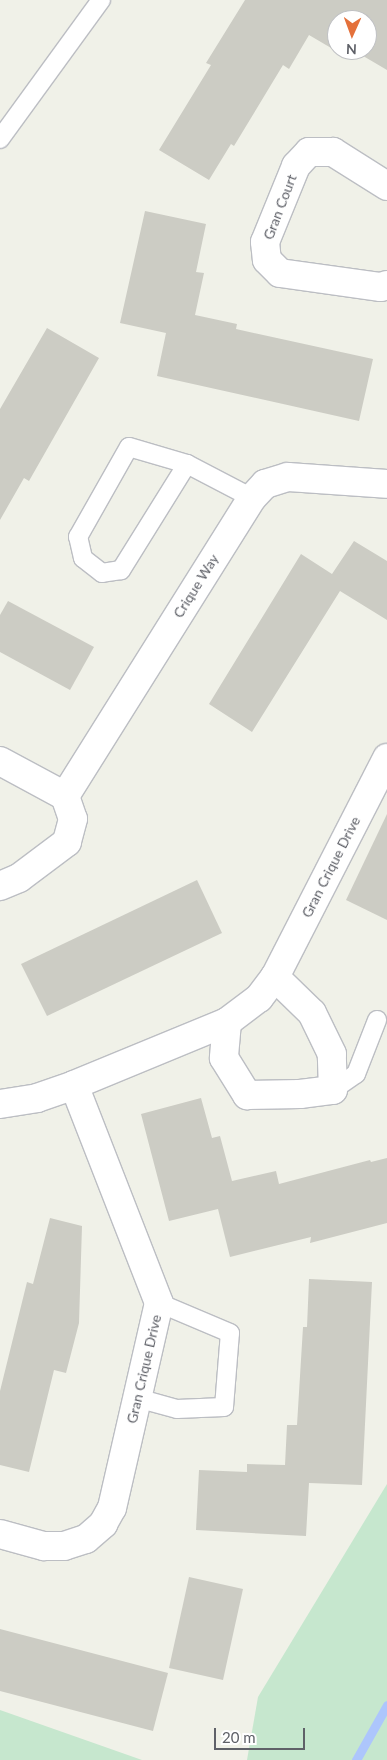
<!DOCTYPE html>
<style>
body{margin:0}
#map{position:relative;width:387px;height:1760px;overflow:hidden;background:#f0f1e8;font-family:Lato,sans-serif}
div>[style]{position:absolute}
.green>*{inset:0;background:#c6e7ce}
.stream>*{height:9px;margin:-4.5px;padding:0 4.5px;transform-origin:4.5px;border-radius:4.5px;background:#adc6fc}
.building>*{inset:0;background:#ccccc4}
.roads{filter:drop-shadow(1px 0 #bcbec3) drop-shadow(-1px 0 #bcbec3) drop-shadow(0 1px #bcbec3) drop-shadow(0 -1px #bcbec3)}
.lane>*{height:18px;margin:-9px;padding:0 9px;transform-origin:9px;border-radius:9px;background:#fff}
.street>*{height:28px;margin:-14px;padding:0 14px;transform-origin:14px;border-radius:14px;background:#fff}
span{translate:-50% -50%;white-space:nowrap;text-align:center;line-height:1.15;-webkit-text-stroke:4.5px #fff;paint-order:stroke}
.street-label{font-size:14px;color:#5f6168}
.north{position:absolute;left:327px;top:10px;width:50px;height:50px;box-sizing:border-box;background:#fff;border:1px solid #bfc0c3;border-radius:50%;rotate:182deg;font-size:14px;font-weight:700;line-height:20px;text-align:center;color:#5f6168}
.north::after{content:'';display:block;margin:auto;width:18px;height:22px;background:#e4713b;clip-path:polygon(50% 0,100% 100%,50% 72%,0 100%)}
.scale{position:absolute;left:214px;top:1728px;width:91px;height:22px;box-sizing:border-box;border:2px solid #5f6168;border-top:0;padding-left:6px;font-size:15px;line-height:18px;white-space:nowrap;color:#5f6168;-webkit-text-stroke:4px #fff;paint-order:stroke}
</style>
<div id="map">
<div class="green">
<div style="clip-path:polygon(387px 1484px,387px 1760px,247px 1760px,258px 1697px)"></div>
<div style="clip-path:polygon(0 1710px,142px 1760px,0 1760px)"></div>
</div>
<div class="stream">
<div style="left:356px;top:1760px;width:63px;rotate:-60.6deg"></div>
</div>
<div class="building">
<div style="clip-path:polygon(245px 0,387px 0,387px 70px,353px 50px,367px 50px,367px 20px,337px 20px,337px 50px,346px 50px,343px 55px,309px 35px,289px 69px,283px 65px,234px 146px,231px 144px,209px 180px,159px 150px,211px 65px,206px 63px)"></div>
<div style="clip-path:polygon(145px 211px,206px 224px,196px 272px,204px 273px,195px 315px,237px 324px,236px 329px,373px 359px,359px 421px,157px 376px,166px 333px,120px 323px)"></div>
<div style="clip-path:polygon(47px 328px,99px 358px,29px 481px,24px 478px,0 520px,0 409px)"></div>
<div style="clip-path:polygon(354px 541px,387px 561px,387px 620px,340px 591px,252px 732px,209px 704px,301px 554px,332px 574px)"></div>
<div style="clip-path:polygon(8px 601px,94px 647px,70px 690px,0 652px,0 615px)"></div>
<div style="clip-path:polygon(387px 814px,387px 920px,346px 900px)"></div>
<div style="clip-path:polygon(197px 880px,222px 933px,47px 1016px,21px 964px)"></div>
<div style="clip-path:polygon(201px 1098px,212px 1138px,220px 1136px,232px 1181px,276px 1171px,279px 1184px,370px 1160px,371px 1162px,387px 1158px,387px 1223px,310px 1243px,311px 1237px,230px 1257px,218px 1209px,169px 1221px,141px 1114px)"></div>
<div style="clip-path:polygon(50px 1218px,82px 1226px,79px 1323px,66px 1373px,54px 1370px,29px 1472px,0 1465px,0 1391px,27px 1282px,33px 1284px)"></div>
<div style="clip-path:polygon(309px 1279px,372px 1282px,362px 1485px,309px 1483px,306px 1536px,196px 1530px,199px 1470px,247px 1472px,247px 1464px,285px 1465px,287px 1425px,297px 1425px,303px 1327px,307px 1327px)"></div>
<div style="clip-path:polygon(189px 1577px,243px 1589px,223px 1680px,169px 1668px)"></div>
<div style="clip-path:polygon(0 1629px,168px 1673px,153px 1731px,0 1691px)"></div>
</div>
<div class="roads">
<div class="lane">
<div style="left:0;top:139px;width:172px;rotate:-54deg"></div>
<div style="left:187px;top:464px;width:125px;rotate:121.9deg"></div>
<div style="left:121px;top:570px;width:19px;rotate:171deg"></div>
<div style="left:102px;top:573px;width:24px;rotate:-142deg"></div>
<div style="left:83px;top:558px;width:22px;rotate:-103deg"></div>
<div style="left:78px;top:537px;width:103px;rotate:-60.5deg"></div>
<div style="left:129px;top:447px;width:60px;rotate:16.3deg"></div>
<div style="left:187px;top:464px;width:73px;rotate:27.6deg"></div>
<div style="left:333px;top:1090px;width:28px;rotate:-35deg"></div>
<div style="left:356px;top:1074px;width:58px;rotate:-68.7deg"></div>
<div style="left:137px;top:1398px;width:41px;rotate:15.4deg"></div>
<div style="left:177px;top:1409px;width:47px;rotate:-2.4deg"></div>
<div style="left:224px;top:1407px;width:74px;rotate:-85.4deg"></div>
<div style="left:230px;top:1333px;width:77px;rotate:-157.1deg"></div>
</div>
<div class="street">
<div style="left:387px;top:186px;width:64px;rotate:-147.8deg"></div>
<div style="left:333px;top:152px;width:24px;rotate:180deg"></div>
<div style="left:309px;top:152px;width:19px;rotate:133deg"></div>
<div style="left:296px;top:166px;width:82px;rotate:112.2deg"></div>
<div style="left:265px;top:242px;width:18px;rotate:84deg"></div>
<div style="left:267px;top:260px;width:18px;rotate:45deg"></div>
<div style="left:280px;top:273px;width:102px;rotate:7.9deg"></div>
<div style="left:381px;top:287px;width:6px;rotate:-18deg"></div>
<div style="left:0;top:761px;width:74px;rotate:28.3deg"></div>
<div style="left:65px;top:796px;width:24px;rotate:71deg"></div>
<div style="left:73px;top:819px;width:24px;rotate:105deg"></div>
<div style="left:67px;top:842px;width:60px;rotate:143.1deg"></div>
<div style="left:19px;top:878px;width:21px;rotate:157deg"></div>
<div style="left:65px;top:796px;width:352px;rotate:-57.9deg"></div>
<div style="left:252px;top:498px;width:19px;rotate:-47deg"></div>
<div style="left:265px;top:484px;width:24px;rotate:-17deg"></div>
<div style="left:288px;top:477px;width:99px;rotate:4deg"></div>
<div style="left:227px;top:1022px;width:36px;rotate:95deg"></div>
<div style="left:224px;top:1058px;width:44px;rotate:58.1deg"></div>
<div style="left:247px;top:1095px;width:53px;rotate:-1.1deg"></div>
<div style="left:300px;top:1094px;width:33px;rotate:-7deg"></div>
<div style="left:333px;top:1090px;width:36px;rotate:-92deg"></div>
<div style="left:332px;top:1054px;width:46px;rotate:-116deg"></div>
<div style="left:312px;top:1013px;width:52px;rotate:-135.8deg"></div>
<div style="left:0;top:1104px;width:37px;rotate:-9deg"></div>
<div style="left:37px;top:1098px;width:39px;rotate:-19deg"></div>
<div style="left:74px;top:1085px;width:165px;rotate:-22.4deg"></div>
<div style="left:227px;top:1022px;width:40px;rotate:-37deg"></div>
<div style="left:259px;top:998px;width:26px;rotate:-53deg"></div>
<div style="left:275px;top:977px;width:246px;rotate:-62.9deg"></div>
<div style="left:0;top:1534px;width:46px;rotate:15.3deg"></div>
<div style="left:44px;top:1546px;width:20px"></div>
<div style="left:64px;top:1546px;width:23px;rotate:-18deg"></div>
<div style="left:86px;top:1539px;width:23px;rotate:-41deg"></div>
<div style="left:103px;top:1524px;width:18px;rotate:-61deg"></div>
<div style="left:112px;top:1508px;width:210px;rotate:-77.1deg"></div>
<div style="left:159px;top:1303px;width:234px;rotate:-111.3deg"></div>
</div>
</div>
<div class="street-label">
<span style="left:280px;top:207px;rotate:-69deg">Gran Court</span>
<span style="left:196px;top:586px;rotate:-58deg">Crique Way</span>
<span style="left:331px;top:867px;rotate:-63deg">Gran Crique Drive</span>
<span style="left:144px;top:1369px;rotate:-77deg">Gran Crique Drive</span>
</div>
<div class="north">N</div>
<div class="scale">20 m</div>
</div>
